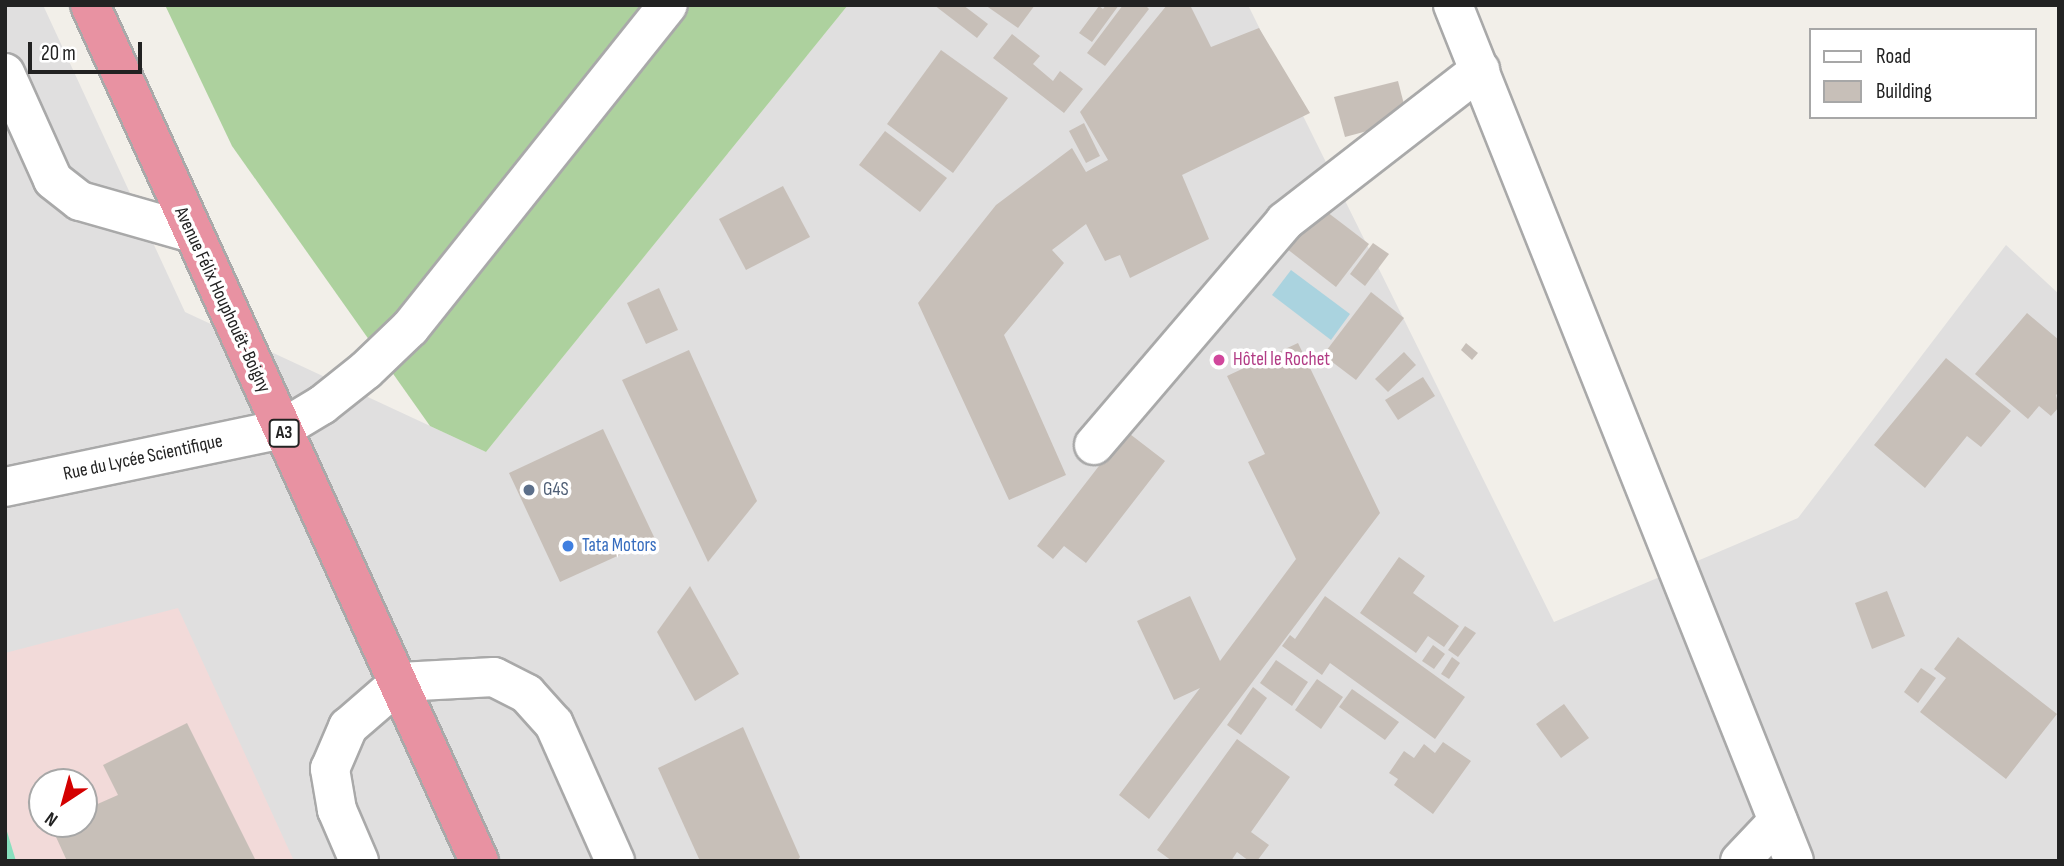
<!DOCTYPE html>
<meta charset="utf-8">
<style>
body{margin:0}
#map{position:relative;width:2064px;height:866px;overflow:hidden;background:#f2efe9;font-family:"Sofia Sans Condensed",sans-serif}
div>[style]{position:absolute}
.residential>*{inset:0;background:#e0dfdf}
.commercial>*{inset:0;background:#f2dad9}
.forest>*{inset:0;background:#add19e}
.pitch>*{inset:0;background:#88e0be}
.water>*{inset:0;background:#aad3df}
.building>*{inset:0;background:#c7bfb8}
.roads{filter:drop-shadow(2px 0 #a9a9a9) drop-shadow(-2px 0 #a9a9a9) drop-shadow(0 2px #a9a9a9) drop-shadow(0 -2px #a9a9a9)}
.minor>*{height:38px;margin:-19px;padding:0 19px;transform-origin:19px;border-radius:19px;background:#fff}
.highway>*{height:38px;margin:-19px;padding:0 19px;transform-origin:19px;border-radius:19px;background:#e892a2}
.dots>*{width:19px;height:19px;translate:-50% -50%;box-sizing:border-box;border:4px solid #fff;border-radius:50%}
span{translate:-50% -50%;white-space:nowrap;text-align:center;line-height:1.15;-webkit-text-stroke:7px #fff;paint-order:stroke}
.shield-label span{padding:2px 5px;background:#fff;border:2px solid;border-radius:5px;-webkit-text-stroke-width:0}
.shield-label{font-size:18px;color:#222;font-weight:700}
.street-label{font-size:19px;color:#222}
.hotel-label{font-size:19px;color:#b23c85}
.left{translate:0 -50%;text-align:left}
.service-label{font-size:19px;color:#4e5e75}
.shop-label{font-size:19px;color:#366cbe}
.frame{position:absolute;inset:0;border:7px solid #222;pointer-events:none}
.legend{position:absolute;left:1809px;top:28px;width:228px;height:91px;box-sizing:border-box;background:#fff;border:2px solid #a7a7a7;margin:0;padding:9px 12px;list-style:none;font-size:21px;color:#222}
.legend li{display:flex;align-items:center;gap:14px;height:35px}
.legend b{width:35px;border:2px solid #a7a7a7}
.north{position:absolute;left:28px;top:768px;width:70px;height:70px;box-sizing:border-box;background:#fff;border:2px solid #a7a7a7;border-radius:50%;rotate:216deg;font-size:19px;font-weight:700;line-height:28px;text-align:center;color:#222}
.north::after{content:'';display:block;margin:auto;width:24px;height:32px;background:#d40000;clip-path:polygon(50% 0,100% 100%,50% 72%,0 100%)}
.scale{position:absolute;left:28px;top:42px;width:114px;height:32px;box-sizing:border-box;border:4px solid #222;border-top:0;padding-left:9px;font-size:21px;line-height:24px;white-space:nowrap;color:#222;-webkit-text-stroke:5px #fff;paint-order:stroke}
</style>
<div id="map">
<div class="residential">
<div style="clip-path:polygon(evenodd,5px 5px,43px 5px,185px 312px,486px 452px,848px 5px,1248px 5px,1554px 622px,1798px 518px,2006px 245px,2059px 294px,2059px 861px,5px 861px,5px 5px,42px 782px,84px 782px,84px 824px,42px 824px,42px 782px)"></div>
</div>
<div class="commercial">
<div style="clip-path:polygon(evenodd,178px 608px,294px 861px,5px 861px,5px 653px,178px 608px,42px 782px,84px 782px,84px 824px,42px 824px,42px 782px)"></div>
</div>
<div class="forest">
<div style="clip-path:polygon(165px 5px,848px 5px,486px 452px,430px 426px,232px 146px)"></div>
</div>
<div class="pitch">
<div style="clip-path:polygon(5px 825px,16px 861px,5px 861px)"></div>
</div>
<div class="water">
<div style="clip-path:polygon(1291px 270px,1350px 314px,1331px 340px,1272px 295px)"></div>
</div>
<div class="building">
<div style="clip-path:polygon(934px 5px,963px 5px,988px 24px,977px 38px)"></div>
<div style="clip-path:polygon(985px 5px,1035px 5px,1018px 28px)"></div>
<div style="clip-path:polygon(1106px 5px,1119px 5px,1092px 42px,1079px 33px,1099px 6px,1103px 9px)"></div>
<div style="clip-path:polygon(1123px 5px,1145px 5px,1149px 9px,1105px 66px,1087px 53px)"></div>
<div style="clip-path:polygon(1167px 5px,1190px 5px,1211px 47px,1259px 28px,1310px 113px,1182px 175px,1209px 239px,1130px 278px,1120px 255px,1105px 261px,1086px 224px,1052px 250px,1064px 263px,1004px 335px,1066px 475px,1009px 500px,918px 303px,996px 205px,1072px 148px,1086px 172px,1108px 160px,1080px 112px)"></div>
<div style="clip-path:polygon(1012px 34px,1040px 56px,1033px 64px,1053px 81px,1060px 71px,1083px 89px,1064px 113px,993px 58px)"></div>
<div style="clip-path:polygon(941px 50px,1008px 98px,953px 173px,887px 124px)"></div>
<div style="clip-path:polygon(1398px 81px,1408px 120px,1345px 137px,1334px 97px)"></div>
<div style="clip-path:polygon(1084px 123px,1100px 156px,1086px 163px,1069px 131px)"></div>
<div style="clip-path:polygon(885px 131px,947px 178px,920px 212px,859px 165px)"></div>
<div style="clip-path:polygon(783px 186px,810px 237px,746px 270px,719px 219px)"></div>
<div style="clip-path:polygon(1314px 202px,1369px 244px,1336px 287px,1282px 245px)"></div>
<div style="clip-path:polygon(1373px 243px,1389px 254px,1365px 286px,1350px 274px)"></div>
<div style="clip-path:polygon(659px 288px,678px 330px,646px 344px,627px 303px)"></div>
<div style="clip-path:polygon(1371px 292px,1404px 318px,1356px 380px,1323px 355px)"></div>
<div style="clip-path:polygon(2027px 313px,2059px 340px,2059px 392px,2056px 395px,2059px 407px,2051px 416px,2039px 406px,2028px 419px,1975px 374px)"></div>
<div style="clip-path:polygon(1298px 343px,1380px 513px,1149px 819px,1119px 795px,1200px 688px,1174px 700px,1137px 621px,1190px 596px,1220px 661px,1296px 559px,1248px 462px,1265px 454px,1227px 376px)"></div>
<div style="clip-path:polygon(1466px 343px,1478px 353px,1472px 360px,1461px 350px)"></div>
<div style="clip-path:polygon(689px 350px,757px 501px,708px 562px,622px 380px)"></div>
<div style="clip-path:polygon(1404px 352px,1416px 365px,1388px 392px,1375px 379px)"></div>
<div style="clip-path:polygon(1946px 358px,2011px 411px,1981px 447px,1967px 436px,1925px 488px,1874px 445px)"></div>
<div style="clip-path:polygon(1423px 377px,1435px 396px,1398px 420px,1385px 400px)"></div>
<div style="clip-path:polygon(603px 429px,655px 539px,560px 582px,509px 473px)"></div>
<div style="clip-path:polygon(1126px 431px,1165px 461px,1086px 563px,1064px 546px,1053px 559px,1037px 546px)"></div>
<div style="clip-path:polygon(1399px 557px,1425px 576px,1413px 593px,1459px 626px,1444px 647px,1428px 636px,1416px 653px,1360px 613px)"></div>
<div style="clip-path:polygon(690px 586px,739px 674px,695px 701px,657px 632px)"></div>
<div style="clip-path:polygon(1887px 591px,1905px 636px,1872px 649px,1855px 603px)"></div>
<div style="clip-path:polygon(1325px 596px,1465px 697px,1435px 739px,1330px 663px,1322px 675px,1282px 646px,1290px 635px,1295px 639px)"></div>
<div style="clip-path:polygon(1465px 626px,1476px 633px,1458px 657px,1448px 650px)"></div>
<div style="clip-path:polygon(1958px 637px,2057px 714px,2006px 779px,1920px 712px,1946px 678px,1934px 669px)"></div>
<div style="clip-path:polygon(1433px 645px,1445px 654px,1434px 669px,1422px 661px)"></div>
<div style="clip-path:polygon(1452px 657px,1460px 663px,1449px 679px,1441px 674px)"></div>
<div style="clip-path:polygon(1276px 660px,1308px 682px,1292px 706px,1260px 683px)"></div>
<div style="clip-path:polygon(1921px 668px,1936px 678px,1918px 703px,1904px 692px)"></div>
<div style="clip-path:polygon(1317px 679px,1343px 697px,1321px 729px,1295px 710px)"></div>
<div style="clip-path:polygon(1253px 687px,1267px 698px,1241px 735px,1227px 725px)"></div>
<div style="clip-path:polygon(1352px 689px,1399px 722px,1385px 740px,1339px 707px)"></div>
<div style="clip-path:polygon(1564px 704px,1589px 738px,1561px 758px,1536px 724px)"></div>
<div style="clip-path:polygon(187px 723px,256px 861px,67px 861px,51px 826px,84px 824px,84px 810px,118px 795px,103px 765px)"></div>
<div style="clip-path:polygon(743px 727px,800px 857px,797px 861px,700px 861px,658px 768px)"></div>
<div style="clip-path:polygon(1237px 739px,1290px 777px,1251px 832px,1269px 845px,1257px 861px,1249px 861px,1237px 852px,1231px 861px,1172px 861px,1157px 850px)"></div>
<div style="clip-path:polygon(1443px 742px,1471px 761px,1433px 814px,1394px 785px,1398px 779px,1389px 773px,1404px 751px,1414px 758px,1424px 744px,1435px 753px)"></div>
</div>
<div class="roads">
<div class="minor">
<div style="left:1453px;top:5px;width:921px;rotate:68.28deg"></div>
<div style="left:5px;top:73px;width:117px;rotate:65.8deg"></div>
<div style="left:53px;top:180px;width:34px;rotate:38deg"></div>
<div style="left:80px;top:201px;width:116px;rotate:15.9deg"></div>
<div style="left:1094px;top:445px;width:294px;rotate:-49.5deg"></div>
<div style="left:1285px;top:221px;width:247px;rotate:-37.8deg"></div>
<div style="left:5px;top:487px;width:283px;rotate:-11.8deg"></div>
<div style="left:282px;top:429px;width:47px;rotate:-31deg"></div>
<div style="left:322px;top:405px;width:56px;rotate:-38.5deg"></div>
<div style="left:366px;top:370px;width:61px;rotate:-43.7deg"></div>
<div style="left:410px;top:328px;width:413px;rotate:-51.4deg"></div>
<div style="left:359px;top:861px;width:56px;rotate:-113.3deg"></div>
<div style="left:337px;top:810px;width:42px;rotate:-99.7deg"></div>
<div style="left:330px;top:769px;width:46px;rotate:-66.8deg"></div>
<div style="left:348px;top:727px;width:69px;rotate:-40.9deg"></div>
<div style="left:400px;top:682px;width:94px;rotate:-3deg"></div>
<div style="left:494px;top:677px;width:37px;rotate:27deg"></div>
<div style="left:527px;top:694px;width:40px;rotate:48deg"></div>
<div style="left:554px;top:724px;width:150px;rotate:66deg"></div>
<div style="left:1740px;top:861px;width:55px;rotate:-46.5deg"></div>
</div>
<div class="highway">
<div style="left:90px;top:5px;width:940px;rotate:65.56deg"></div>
</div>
</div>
<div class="dots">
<div style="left:1219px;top:360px;background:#d1479c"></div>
<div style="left:529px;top:490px;background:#5c6f8a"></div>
<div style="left:568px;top:546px;background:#3f7fe0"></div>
</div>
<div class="shield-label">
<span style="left:284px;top:433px">A3</span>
</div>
<div class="street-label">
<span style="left:222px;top:300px;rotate:65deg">Avenue Félix Houphouët-Boigny</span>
<span style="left:143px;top:458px;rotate:-12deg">Rue du Lycée Scientifique</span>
</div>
<div class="hotel-label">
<span class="left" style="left:1233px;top:360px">Hôtel le Rochet</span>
</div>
<div class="service-label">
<span class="left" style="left:543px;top:490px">G4S</span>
</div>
<div class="shop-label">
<span class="left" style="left:582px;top:546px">Tata Motors</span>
</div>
<div class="frame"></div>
<ul class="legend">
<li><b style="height:9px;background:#fff"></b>Road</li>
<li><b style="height:19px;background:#c7bfb8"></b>Building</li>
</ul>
<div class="north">N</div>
<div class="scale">20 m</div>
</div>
